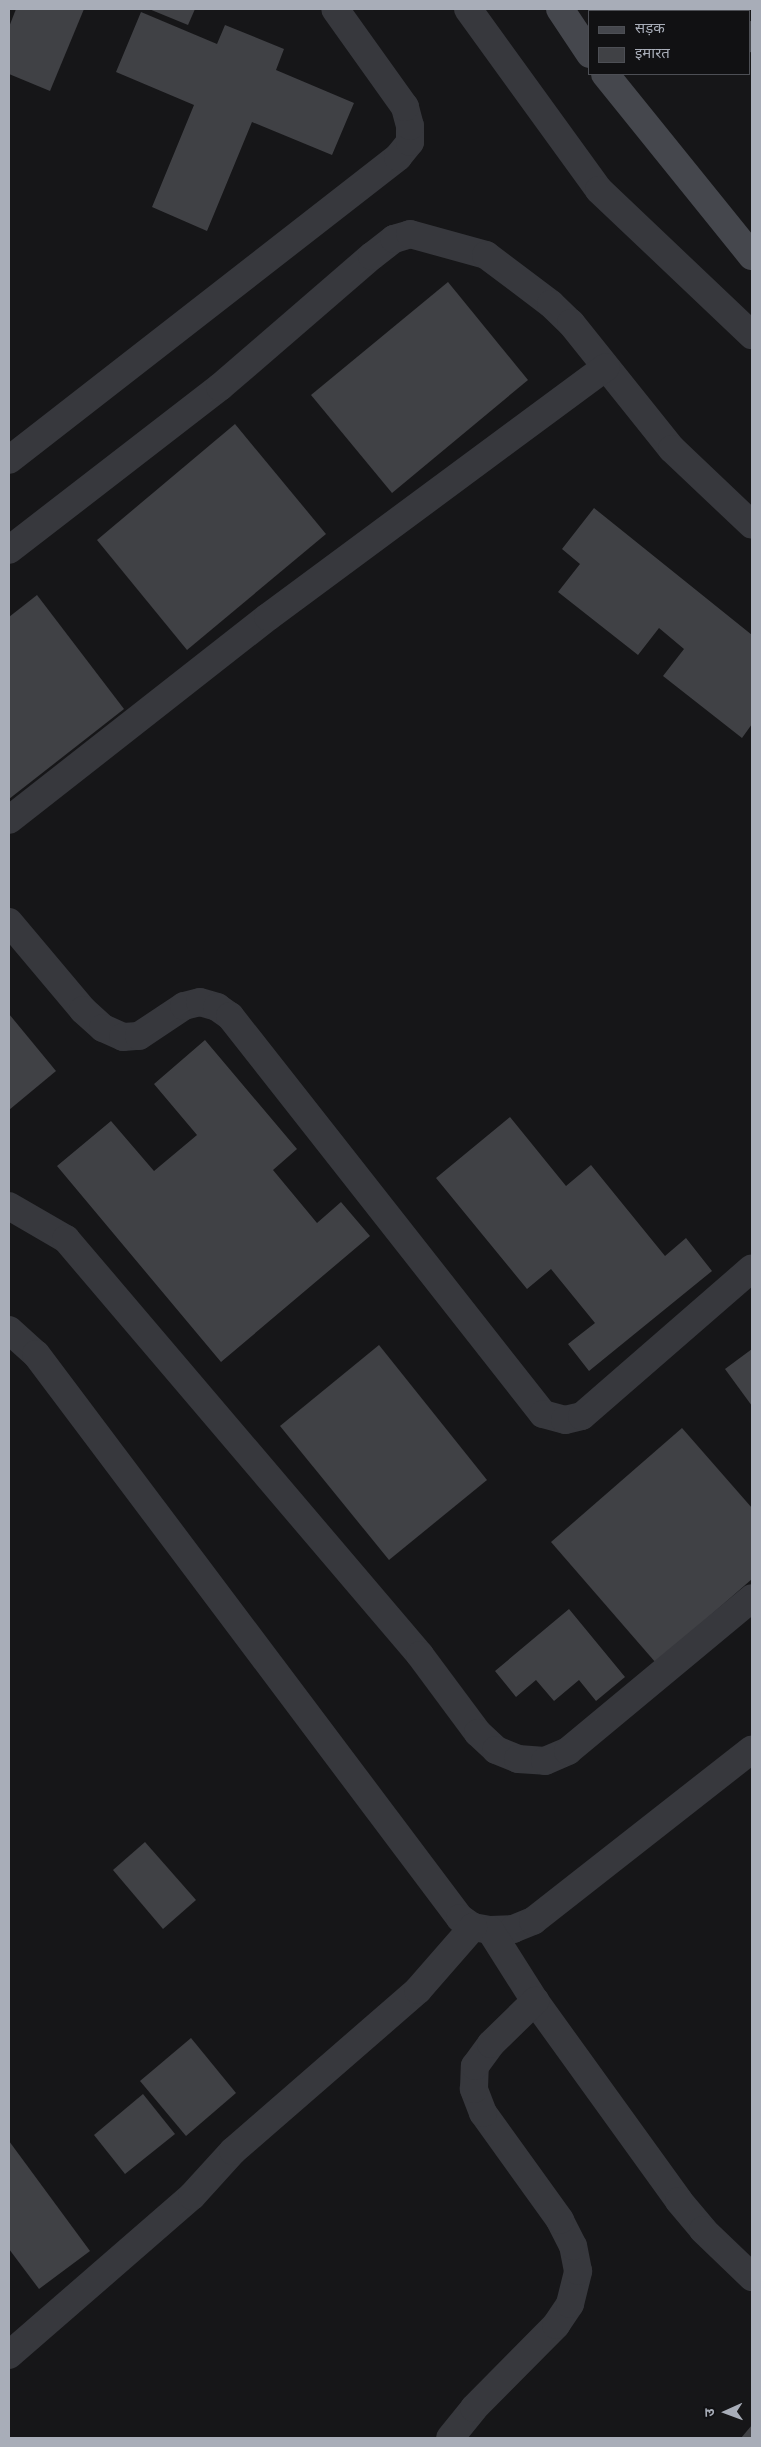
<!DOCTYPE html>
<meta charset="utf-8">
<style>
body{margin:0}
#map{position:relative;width:761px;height:2447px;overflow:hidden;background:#161618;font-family:Overpass,"Noto Sans Devanagari",sans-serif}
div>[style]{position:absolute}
.building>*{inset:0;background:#404145}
.street>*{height:28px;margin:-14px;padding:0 14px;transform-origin:14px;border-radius:14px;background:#37383d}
.secondary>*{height:28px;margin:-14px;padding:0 14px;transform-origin:14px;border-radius:14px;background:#45474d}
span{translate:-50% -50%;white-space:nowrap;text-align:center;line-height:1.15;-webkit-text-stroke:5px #111113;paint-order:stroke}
.frame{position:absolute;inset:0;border:10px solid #a8adb8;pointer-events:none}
.legend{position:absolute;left:588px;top:10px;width:162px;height:65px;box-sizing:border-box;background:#111113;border:1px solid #4d4f55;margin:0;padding:6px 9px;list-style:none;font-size:15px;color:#a8adb8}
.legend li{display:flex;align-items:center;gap:10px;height:25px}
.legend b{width:25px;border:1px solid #4d4f55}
.north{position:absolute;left:701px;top:2387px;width:50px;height:50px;-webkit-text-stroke:4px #111113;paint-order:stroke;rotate:268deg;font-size:14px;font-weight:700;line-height:20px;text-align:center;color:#a8adb8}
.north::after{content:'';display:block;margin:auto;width:18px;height:22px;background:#a8adb8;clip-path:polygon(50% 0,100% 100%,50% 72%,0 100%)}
</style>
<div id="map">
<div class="building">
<div style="clip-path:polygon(16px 9px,84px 9px,50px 91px,9px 74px,9px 27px)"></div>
<div style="clip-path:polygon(149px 9px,195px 9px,188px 25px)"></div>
<div style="clip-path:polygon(141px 12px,217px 44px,225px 25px,284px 49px,276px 70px,354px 103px,332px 155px,252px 122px,207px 231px,152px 207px,194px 105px,116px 72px)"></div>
<div style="clip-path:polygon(448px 282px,528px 380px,392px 493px,311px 395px)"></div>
<div style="clip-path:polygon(235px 424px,326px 534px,187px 650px,97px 540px)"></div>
<div style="clip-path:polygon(594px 508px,752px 635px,752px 724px,742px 738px,663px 676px,684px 649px,659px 628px,638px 655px,558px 592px,580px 564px,562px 549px)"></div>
<div style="clip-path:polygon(37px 595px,124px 709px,9px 799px,9px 617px)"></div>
<div style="clip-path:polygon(9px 1014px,56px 1071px,9px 1110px)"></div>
<div style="clip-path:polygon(205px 1040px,297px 1149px,273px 1170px,317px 1223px,341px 1202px,370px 1236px,221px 1362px,57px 1166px,111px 1121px,154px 1171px,197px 1135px,154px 1084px)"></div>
<div style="clip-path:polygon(510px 1117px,566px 1186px,591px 1165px,665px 1256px,686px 1238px,712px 1271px,589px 1371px,568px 1344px,595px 1323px,551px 1269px,527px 1289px,436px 1178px)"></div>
<div style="clip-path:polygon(379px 1345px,487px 1480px,389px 1560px,280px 1426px)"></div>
<div style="clip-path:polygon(752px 1349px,752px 1406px,725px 1369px)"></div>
<div style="clip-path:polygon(682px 1428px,752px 1508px,752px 1579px,656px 1663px,551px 1542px)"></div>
<div style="clip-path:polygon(569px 1609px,625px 1677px,596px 1701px,579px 1680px,554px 1701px,536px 1680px,516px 1697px,495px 1671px)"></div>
<div style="clip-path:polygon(145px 1842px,196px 1900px,163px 1929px,113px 1870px)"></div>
<div style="clip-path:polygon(191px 2038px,236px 2093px,186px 2136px,140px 2081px)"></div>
<div style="clip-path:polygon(143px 2094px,175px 2134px,125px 2174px,94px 2135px)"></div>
<div style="clip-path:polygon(9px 2141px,90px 2251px,39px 2289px,9px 2249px)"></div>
<div style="clip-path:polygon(752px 2425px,752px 2438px,741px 2438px)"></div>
</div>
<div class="street">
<div style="left:468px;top:9px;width:223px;rotate:54.1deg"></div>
<div style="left:599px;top:190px;width:211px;rotate:43.5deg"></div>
<div style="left:9px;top:460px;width:493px;rotate:-37.9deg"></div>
<div style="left:398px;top:157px;width:19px;rotate:-51deg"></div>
<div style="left:410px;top:142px;width:16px;rotate:-90deg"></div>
<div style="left:410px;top:126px;width:20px;rotate:-105deg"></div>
<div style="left:405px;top:107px;width:120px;rotate:-125.5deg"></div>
<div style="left:9px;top:550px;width:267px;rotate:-37.7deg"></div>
<div style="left:220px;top:387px;width:201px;rotate:-40.8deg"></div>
<div style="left:372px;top:256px;width:28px;rotate:-38deg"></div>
<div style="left:394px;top:239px;width:17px;rotate:-17deg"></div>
<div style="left:410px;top:234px;width:79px;rotate:15.4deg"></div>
<div style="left:486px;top:255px;width:81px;rotate:37deg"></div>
<div style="left:551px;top:304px;width:28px;rotate:44deg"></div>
<div style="left:571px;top:323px;width:161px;rotate:51.3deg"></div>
<div style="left:672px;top:449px;width:110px;rotate:43.5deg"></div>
<div style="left:9px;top:820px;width:329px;rotate:-38.1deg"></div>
<div style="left:268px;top:617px;width:420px;rotate:-36.5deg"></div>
<div style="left:9px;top:922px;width:115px;rotate:49.9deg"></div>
<div style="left:83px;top:1010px;width:27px;rotate:42deg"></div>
<div style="left:103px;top:1028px;width:22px;rotate:24deg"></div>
<div style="left:123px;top:1037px;width:16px;rotate:-4deg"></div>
<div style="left:139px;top:1036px;width:54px;rotate:-33.7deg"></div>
<div style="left:184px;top:1006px;width:16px;rotate:-14deg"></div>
<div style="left:200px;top:1002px;width:18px;rotate:16deg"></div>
<div style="left:217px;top:1007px;width:16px;rotate:35deg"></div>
<div style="left:230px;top:1016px;width:506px;rotate:51.82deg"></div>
<div style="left:543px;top:1414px;width:23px;rotate:15deg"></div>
<div style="left:565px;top:1420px;width:17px;rotate:-13deg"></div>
<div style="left:582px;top:1416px;width:225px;rotate:-41deg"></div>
<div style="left:9px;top:1206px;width:66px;rotate:30.1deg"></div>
<div style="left:66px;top:1239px;width:546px;rotate:49.6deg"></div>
<div style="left:420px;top:1655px;width:97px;rotate:53.4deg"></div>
<div style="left:478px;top:1733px;width:25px;rotate:43deg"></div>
<div style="left:496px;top:1750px;width:24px;rotate:22deg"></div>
<div style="left:518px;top:1759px;width:27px;rotate:4deg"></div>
<div style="left:545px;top:1761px;width:25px;rotate:-23deg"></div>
<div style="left:568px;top:1751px;width:239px;rotate:-39.7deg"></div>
<div style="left:9px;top:1330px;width:36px;rotate:42deg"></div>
<div style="left:36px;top:1354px;width:706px;rotate:53.07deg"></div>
<div style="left:460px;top:1918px;width:16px;rotate:35deg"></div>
<div style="left:473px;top:1927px;width:17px;rotate:10deg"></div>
<div style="left:490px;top:1930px;width:23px;rotate:-2deg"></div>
<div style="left:513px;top:1929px;width:22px;rotate:-22deg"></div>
<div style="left:533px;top:1921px;width:278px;rotate:-38.1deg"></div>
<div style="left:490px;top:1930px;width:84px;rotate:57.6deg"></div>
<div style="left:535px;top:2001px;width:246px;rotate:54.2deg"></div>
<div style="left:679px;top:2201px;width:38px;rotate:50deg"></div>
<div style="left:703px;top:2230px;width:68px;rotate:43.8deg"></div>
<div style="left:9px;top:2355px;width:242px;rotate:-41deg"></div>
<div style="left:192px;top:2196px;width:61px;rotate:-47.7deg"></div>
<div style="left:233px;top:2151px;width:245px;rotate:-41deg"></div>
<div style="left:418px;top:1990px;width:84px;rotate:-48.9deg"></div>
<div style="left:450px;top:2438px;width:38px;rotate:-51deg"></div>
<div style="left:474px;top:2408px;width:117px;rotate:-45.3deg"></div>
<div style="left:556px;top:2325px;width:25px;rotate:-56deg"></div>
<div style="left:570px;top:2304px;width:34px;rotate:-76deg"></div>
<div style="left:578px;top:2271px;width:25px;rotate:-101deg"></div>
<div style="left:573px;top:2246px;width:29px;rotate:-117deg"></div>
<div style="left:560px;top:2220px;width:132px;rotate:-125.7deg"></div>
<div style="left:483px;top:2113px;width:26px;rotate:-111deg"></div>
<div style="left:474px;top:2089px;width:23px;rotate:-88deg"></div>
<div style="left:475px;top:2066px;width:27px;rotate:-54deg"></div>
<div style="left:491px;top:2044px;width:62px;rotate:-44.3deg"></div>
</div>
<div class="secondary">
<div style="left:560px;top:9px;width:54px;rotate:56.3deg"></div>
<div style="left:729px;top:9px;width:3px;rotate:45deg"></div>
<div style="left:750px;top:35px;width:4px;rotate:56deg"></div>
<div style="left:605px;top:74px;width:234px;rotate:51.1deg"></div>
</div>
<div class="frame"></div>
<ul class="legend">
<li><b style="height:6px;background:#45474d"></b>सड़क</li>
<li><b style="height:14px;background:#404145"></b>इमारत</li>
</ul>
<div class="north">उ</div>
</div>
